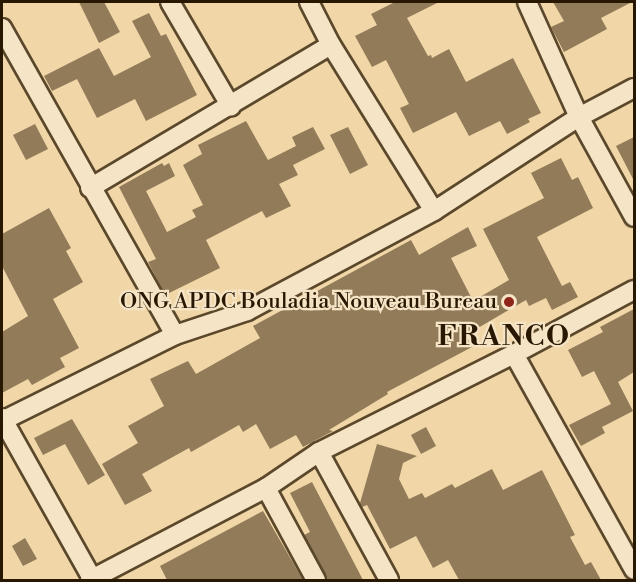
<!DOCTYPE html>
<style>
body{margin:0}
#map{position:relative;width:636px;height:582px;overflow:hidden;background:#f1d6a8;font-family:"Libre Bodoni",serif}
div>[style]{position:absolute}
.building>*{inset:0;background:#917b58}
.roads{filter:drop-shadow(2px 0 #5b482b) drop-shadow(-2px 0 #5b482b) drop-shadow(0 2px #5b482b) drop-shadow(0 -2px #5b482b)}
.minor>*{height:18px;margin:-9px;padding:0 9px;transform-origin:9px;border-radius:9px;background:#f6e4c6}
.dots>*{width:16px;height:16px;translate:-50% -50%;box-sizing:border-box;border:3px solid #f6e4c6;border-radius:50%}
span{translate:-50% -50%;white-space:nowrap;text-align:center;line-height:1.15;-webkit-text-stroke:4.5px #f6e4c6;paint-order:stroke}
.poi-label{font-size:22px;color:#291801}
.right{translate:-100% -50%;text-align:right}
.district-label{font-size:28px;color:#291801;font-weight:700;letter-spacing:1.5px}
.frame{position:absolute;inset:0;border:3px solid #291801;pointer-events:none}
</style>
<div id="map">
<div class="building">
<div style="clip-path:polygon(79px 2px,104px 2px,120px 32px,99px 43px)"></div>
<div style="clip-path:polygon(395px 2px,439px 2px,407px 18px,428px 56px,431px 55px,432px 58px,449px 49px,466px 82px,513px 58px,541px 113px,528px 119px,530px 122px,507px 134px,500px 121px,469px 136px,456px 112px,413px 133px,400px 108px,409px 104px,386px 60px,372px 67px,355px 36px,377px 25px,371px 14px)"></div>
<div style="clip-path:polygon(553px 2px,632px 2px,601px 18px,607px 29px,564px 52px,551px 27px,564px 21px)"></div>
<div style="clip-path:polygon(149px 13px,161px 36px,166px 34px,197px 95px,146px 121px,135px 99px,97px 118px,77px 79px,52px 91px,44px 76px,99px 48px,114px 76px,151px 57px,132px 21px)"></div>
<div style="clip-path:polygon(246px 121px,268px 160px,296px 146px,292px 137px,313px 127px,325px 149px,293px 165px,298px 175px,279px 184px,291px 206px,266px 218px,262px 211px,206px 240px,220px 268px,165px 295px,148px 262px,156px 259px,119px 187px,162px 163px,164px 166px,169px 163px,175px 176px,146px 191px,167px 232px,196px 217px,192px 210px,203px 205px,183px 165px,202px 154px,198px 145px)"></div>
<div style="clip-path:polygon(35px 124px,48px 149px,26px 160px,13px 135px)"></div>
<div style="clip-path:polygon(348px 127px,368px 165px,350px 174px,330px 135px)"></div>
<div style="clip-path:polygon(634px 137px,634px 181px,616px 146px)"></div>
<div style="clip-path:polygon(561px 158px,572px 180px,578px 177px,593px 208px,537px 237px,562px 286px,570px 282px,578px 297px,552px 310px,546px 298px,529px 306px,526px 300px,466px 335px,472px 347px,387px 392px,388px 394px,329px 430px,333px 431px,303px 447px,296px 435px,270px 449px,256px 424px,243px 432px,239px 425px,191px 452px,189px 448px,142px 474px,152px 491px,125px 505px,102px 464px,138px 443px,128px 426px,164px 406px,150px 379px,188px 361px,196px 374px,260px 338px,253px 326px,411px 240px,419px 255px,468px 227px,477px 246px,451px 258px,473px 301px,509px 280px,483px 229px,544px 198px,531px 173px)"></div>
<div style="clip-path:polygon(49px 208px,71px 248px,66px 251px,83px 282px,53px 299px,79px 348px,60px 358px,65px 367px,32px 385px,28px 379px,2px 393px,2px 332px,28px 316px,2px 266px,2px 234px)"></div>
<div style="clip-path:polygon(634px 309px,634px 372px,618px 382px,633px 411px,602px 427px,605px 433px,581px 446px,569px 425px,611px 404px,594px 371px,582px 377px,568px 350px,603px 332px,600px 327px)"></div>
<div style="clip-path:polygon(72px 419px,105px 475px,88px 485px,65px 444px,43px 455px,34px 438px)"></div>
<div style="clip-path:polygon(426px 427px,436px 446px,421px 454px,411px 435px)"></div>
<div style="clip-path:polygon(377px 444px,417px 456px,403px 463px,399px 479px,409px 499px,422px 493px,425px 498px,452px 484px,455px 488px,492px 469px,503px 490px,542px 470px,575px 535px,570px 537px,585px 565px,591px 562px,601px 580px,459px 580px,448px 560px,433px 568px,416px 536px,390px 549px,367px 505px,362px 507px,360px 503px)"></div>
<div style="clip-path:polygon(312px 482px,363px 580px,327px 580px,304px 535px,310px 532px,290px 493px)"></div>
<div style="clip-path:polygon(263px 511px,303px 580px,167px 580px,160px 566px)"></div>
<div style="clip-path:polygon(25px 538px,37px 559px,23px 566px,12px 546px)"></div>
</div>
<div class="roads">
<div class="minor">
<div style="left:170px;top:2px;width:121px;rotate:59.8deg"></div>
<div style="left:309px;top:2px;width:48px;rotate:62.9deg"></div>
<div style="left:331px;top:45px;width:195px;rotate:58.2deg"></div>
<div style="left:527px;top:2px;width:126px;rotate:65.7deg"></div>
<div style="left:579px;top:117px;width:114px;rotate:61.2deg"></div>
<div style="left:2px;top:28px;width:352px;rotate:60.6deg"></div>
<div style="left:90px;top:188px;width:280px;rotate:-30.7deg"></div>
<div style="left:514px;top:354px;width:247px;rotate:60.9deg"></div>
<div style="left:2px;top:418px;width:186px;rotate:60.7deg"></div>
<div style="left:2px;top:421px;width:193px;rotate:-26.4deg"></div>
<div style="left:175px;top:335px;width:76px;rotate:-18.4deg"></div>
<div style="left:247px;top:311px;width:212px;rotate:-28.1deg"></div>
<div style="left:434px;top:211px;width:173px;rotate:-33deg"></div>
<div style="left:579px;top:117px;width:62px;rotate:-27.8deg"></div>
<div style="left:319px;top:452px;width:146px;rotate:61.3deg"></div>
<div style="left:266px;top:488px;width:105px;rotate:61.5deg"></div>
<div style="left:90px;top:580px;width:199px;rotate:-27.6deg"></div>
<div style="left:266px;top:488px;width:64px;rotate:-34.2deg"></div>
<div style="left:319px;top:452px;width:218px;rotate:-26.7deg"></div>
<div style="left:514px;top:354px;width:136px;rotate:-28.1deg"></div>
</div>
</div>
<div class="dots">
<div style="left:509px;top:302px;background:#8f2418"></div>
</div>
<div class="poi-label">
<span class="right" style="left:497px;top:302px">ONG APDC Bouladia Nouveau Bureau</span>
</div>
<div class="district-label">
<span style="left:504px;top:337px">FRANCO</span>
</div>
<div class="frame"></div>
</div>
